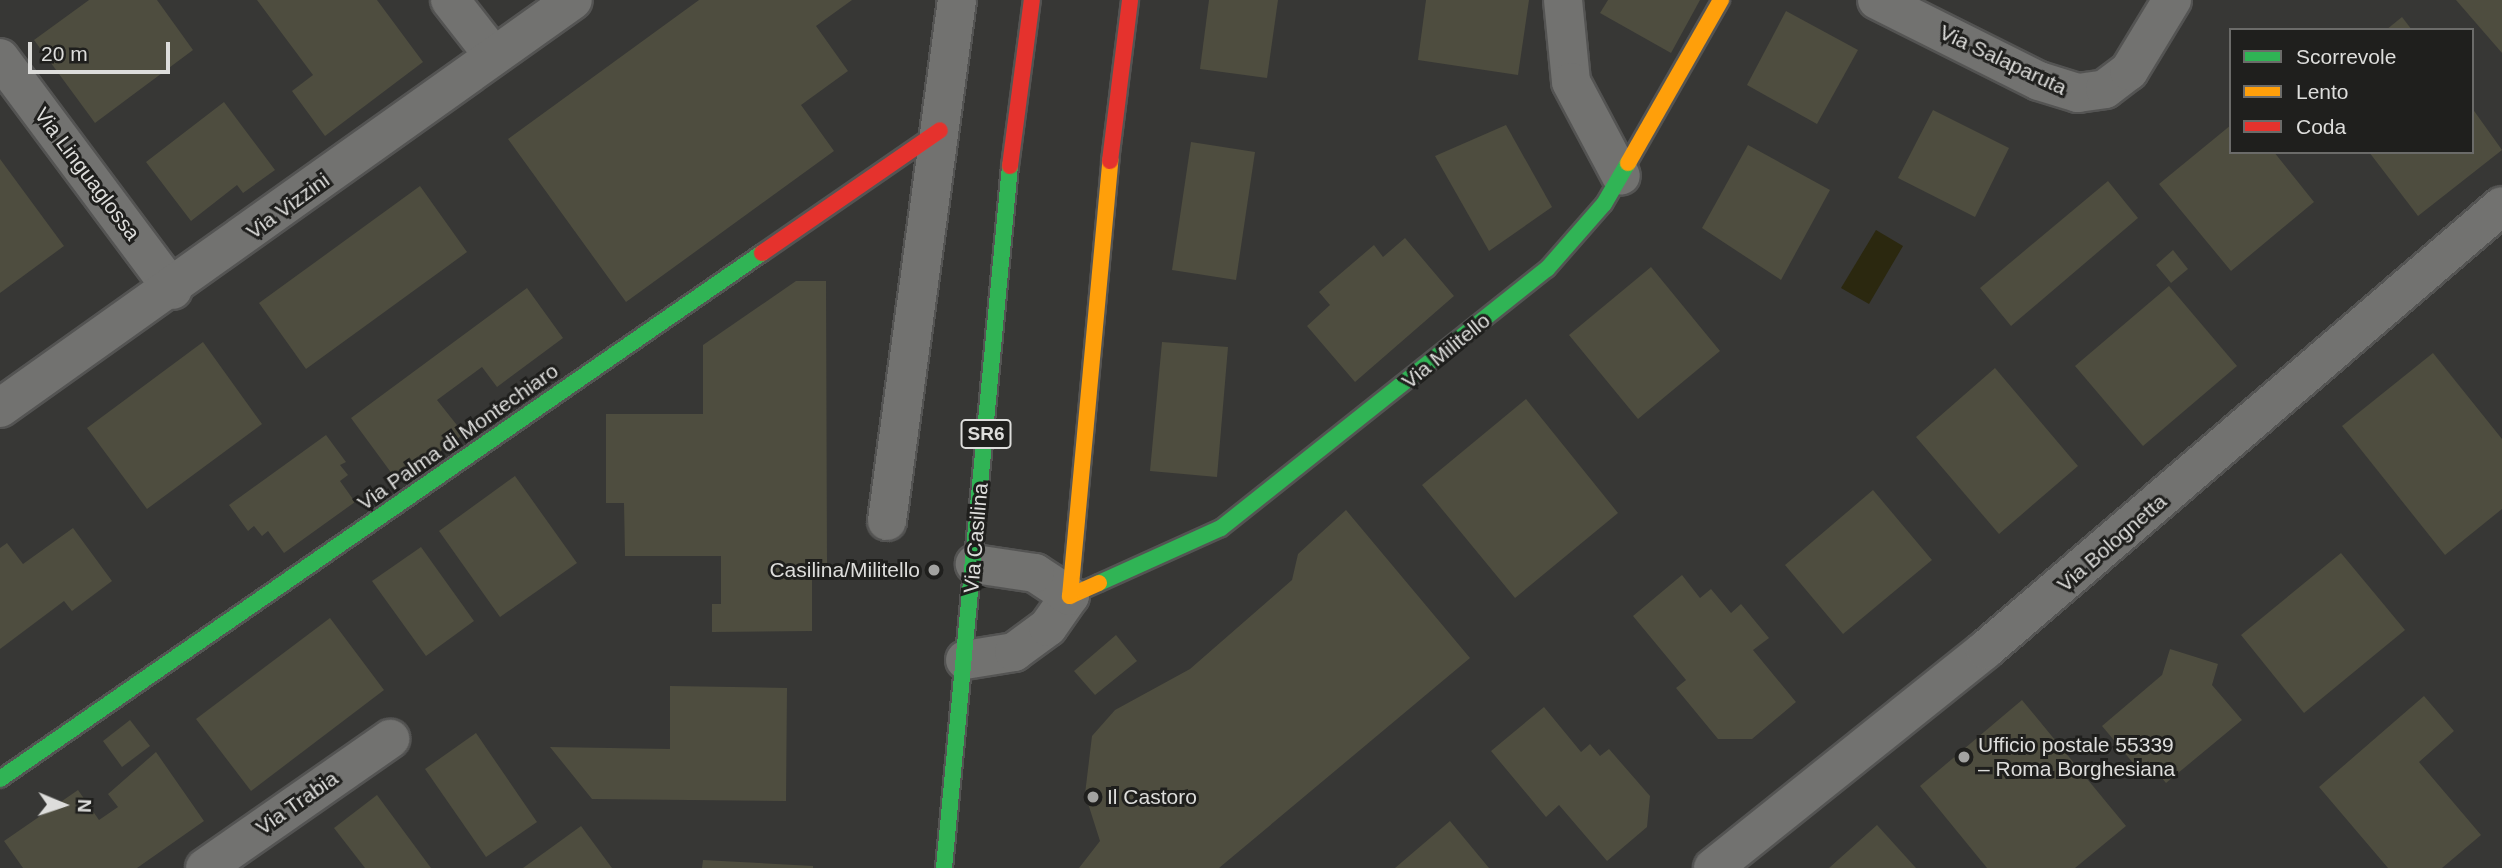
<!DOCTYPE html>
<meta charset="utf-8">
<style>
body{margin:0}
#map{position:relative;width:2502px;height:868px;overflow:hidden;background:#373735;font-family:Arial,sans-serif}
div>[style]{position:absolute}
.water>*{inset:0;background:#2b280f}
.building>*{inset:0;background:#4e4d3f}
.roads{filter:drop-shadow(2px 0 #545453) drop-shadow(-2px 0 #545453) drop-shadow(0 2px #545453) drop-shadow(0 -2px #545453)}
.street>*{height:38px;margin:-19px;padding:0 19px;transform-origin:19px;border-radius:19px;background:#727270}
.fast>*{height:16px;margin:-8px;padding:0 8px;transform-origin:8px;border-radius:8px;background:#30b455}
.slow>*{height:16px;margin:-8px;padding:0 8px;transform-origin:8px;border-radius:8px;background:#ff9f0a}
.jam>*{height:16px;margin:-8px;padding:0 8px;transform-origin:8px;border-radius:8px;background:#e5322d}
.dots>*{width:19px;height:19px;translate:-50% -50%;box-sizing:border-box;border:4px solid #1f1f1d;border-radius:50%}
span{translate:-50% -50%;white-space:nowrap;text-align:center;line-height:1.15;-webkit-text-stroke:6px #1f1f1d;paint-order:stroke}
.shield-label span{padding:2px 5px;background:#1f1f1d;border:2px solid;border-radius:5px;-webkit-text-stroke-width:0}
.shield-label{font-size:19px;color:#dddddb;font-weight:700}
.street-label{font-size:21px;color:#dddddb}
.poi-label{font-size:21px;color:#dddddb}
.right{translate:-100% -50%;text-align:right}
.left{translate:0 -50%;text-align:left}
.legend{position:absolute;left:2229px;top:28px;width:245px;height:126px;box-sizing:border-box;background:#1f1f1d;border:2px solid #6b6b69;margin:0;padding:9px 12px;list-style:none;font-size:21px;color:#dddddb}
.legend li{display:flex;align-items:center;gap:14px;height:35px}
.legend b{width:35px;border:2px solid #6b6b69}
.north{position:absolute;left:28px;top:770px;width:70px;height:70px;-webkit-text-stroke:5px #1f1f1d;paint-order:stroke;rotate:92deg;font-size:19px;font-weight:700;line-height:28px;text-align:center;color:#dddddb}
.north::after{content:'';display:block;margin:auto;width:24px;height:32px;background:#dddddb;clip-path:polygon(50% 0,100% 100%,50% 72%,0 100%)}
.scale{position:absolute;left:28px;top:42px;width:142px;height:32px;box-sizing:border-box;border:4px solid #dddddb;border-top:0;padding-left:9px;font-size:21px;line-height:24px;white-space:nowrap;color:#dddddb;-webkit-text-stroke:5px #1f1f1d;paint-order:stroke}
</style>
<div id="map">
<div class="water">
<div style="clip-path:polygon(1876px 230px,1903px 246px,1869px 304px,1841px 288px)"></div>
</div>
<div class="building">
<div style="clip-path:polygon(89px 0,157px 0,193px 50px,95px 123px,34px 40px)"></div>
<div style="clip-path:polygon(257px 0,377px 0,423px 62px,325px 136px,292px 91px,313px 75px)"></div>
<div style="clip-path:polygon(699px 0,852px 0,816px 26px,848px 71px,801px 105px,834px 151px,626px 302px,508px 139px)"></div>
<div style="clip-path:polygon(1209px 0,1278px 0,1267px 78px,1200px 69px)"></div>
<div style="clip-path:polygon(1426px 0,1529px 0,1518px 75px,1418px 60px)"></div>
<div style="clip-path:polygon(1608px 0,1700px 0,1671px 53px,1600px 13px)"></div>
<div style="clip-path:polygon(2456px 0,2502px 0,2502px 53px)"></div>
<div style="clip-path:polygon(1786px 11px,1858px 50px,1817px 124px,1747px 85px)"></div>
<div style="clip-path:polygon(2402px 17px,2412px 30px,2386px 30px)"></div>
<div style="clip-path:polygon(224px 102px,275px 170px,243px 193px,237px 185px,191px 221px,146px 162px)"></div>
<div style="clip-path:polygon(2472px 108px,2502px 150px,2418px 216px,2369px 152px,2472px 152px)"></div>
<div style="clip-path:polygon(1933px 110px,2009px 148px,1975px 217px,1898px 178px)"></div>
<div style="clip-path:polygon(1506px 125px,1552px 207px,1489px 251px,1435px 156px)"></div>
<div style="clip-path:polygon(2231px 125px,2231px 152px,2274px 152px,2314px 202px,2231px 271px,2159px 184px)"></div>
<div style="clip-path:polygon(1191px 142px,1255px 152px,1236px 280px,1172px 270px)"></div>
<div style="clip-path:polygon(1748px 145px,1830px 190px,1781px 280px,1702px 228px)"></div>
<div style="clip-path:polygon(0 159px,64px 246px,0 293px)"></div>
<div style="clip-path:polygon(2108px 181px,2138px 218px,2011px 326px,1980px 288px)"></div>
<div style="clip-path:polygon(420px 186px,467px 252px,306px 369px,259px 303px)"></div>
<div style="clip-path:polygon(1405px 238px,1454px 296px,1355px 382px,1307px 326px,1330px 305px,1319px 292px,1374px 245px,1383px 257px)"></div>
<div style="clip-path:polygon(2173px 250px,2188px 269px,2171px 283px,2156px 265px)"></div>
<div style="clip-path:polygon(1651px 267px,1720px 351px,1638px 419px,1569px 335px)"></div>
<div style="clip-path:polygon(796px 281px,826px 281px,827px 565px,812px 565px,812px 631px,712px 632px,712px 604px,721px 604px,721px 556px,625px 556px,624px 503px,606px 503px,606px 414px,703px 414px,703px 345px)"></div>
<div style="clip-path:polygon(2169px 286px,2237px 366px,2143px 446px,2075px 366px)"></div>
<div style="clip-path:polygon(527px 288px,563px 338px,497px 387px,482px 367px,437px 400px,464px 434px,398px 482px,351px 418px)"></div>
<div style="clip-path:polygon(203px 342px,262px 424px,147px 509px,87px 428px)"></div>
<div style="clip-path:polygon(1162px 342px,1228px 347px,1217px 477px,1150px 471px)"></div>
<div style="clip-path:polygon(2433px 353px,2502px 439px,2502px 509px,2445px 555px,2342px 426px)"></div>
<div style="clip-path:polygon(1995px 368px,2078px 466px,1999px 534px,1916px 437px)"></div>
<div style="clip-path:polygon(1526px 399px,1618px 513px,1515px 598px,1422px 485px)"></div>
<div style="clip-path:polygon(326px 435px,346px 462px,340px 465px,348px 475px,340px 481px,355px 502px,284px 553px,268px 531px,262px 536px,254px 526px,248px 531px,229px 505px)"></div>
<div style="clip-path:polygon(515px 476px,577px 563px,500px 617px,439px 531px)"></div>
<div style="clip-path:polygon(1873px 490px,1932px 560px,1843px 634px,1785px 565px)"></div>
<div style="clip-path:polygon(1346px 510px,1470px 658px,1219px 868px,1079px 868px,1100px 841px,1085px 794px,1092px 736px,1115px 710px,1190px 669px,1292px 580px,1298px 554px)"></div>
<div style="clip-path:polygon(73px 528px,112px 581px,72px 611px,64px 601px,0 649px,0 548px,7px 543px,23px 564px)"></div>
<div style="clip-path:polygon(421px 547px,474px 621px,426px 656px,372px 581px)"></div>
<div style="clip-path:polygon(2341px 553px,2405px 630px,2304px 713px,2241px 635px)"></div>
<div style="clip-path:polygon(1682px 575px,1700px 598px,1711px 589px,1731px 613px,1741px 604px,1769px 638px,1753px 650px,1796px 702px,1752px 739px,1718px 739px,1676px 688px,1686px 680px,1633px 616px)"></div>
<div style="clip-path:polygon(330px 618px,384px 690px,251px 791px,196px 719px)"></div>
<div style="clip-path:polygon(1116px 635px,1137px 661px,1095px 695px,1074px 671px)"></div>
<div style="clip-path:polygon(2170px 649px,2218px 664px,2212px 685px,2242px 720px,2166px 783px,2148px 761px,2139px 770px,2102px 726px,2162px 675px)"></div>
<div style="clip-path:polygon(670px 686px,787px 688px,786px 801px,592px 799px,550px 747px,670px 749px)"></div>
<div style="clip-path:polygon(2424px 696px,2454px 731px,2419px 762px,2481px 835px,2442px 868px,2388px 868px,2319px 787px)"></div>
<div style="clip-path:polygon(2022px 700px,2126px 826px,2075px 868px,1987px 868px,1920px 786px)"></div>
<div style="clip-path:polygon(1544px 707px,1581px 752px,1590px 744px,1600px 756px,1609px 749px,1650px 796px,1647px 827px,1607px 861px,1559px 805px,1546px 817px,1491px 751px)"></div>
<div style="clip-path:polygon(130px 720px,150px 746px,122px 767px,103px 741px)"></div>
<div style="clip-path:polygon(476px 733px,537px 822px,486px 857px,425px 769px)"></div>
<div style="clip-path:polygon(156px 752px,204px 821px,137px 868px,23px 868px,4px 841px,78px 790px,99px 820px,118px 807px,108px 794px)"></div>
<div style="clip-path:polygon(377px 795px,431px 868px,365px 868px,334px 828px)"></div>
<div style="clip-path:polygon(1450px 821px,1489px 868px,1395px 868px)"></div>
<div style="clip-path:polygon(1877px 825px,1916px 868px,1829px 868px)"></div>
<div style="clip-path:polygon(581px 826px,612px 868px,523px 868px)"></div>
<div style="clip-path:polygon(703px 860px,813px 866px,813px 868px,702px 868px)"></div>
</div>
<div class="roads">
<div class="street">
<div style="left:450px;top:0;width:70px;rotate:52deg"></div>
<div style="left:1563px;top:0;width:82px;rotate:84.4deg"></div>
<div style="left:1571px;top:82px;width:106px;rotate:62deg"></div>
<div style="left:1877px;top:0;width:181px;rotate:26.6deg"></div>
<div style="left:2039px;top:81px;width:41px;rotate:17.1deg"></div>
<div style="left:2078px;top:93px;width:27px;rotate:-8deg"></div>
<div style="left:2105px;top:89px;width:30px;rotate:-37deg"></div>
<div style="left:2129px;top:71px;width:83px;rotate:-58.8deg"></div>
<div style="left:0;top:58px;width:289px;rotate:53.3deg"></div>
<div style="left:0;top:408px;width:703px;rotate:-35.45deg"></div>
<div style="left:887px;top:521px;width:526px;rotate:-82.35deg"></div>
<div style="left:965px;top:660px;width:50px;rotate:-9.3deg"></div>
<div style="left:1014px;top:652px;width:42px;rotate:-36.3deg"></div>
<div style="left:1048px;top:627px;width:38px;rotate:-55deg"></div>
<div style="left:1070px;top:596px;width:42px;rotate:-146.7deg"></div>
<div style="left:1035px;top:573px;width:61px;rotate:-171.5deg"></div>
<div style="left:205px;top:868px;width:226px;rotate:-34.9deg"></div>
<div style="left:1713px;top:868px;width:349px;rotate:-38.7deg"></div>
<div style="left:1985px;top:650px;width:681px;rotate:-40.66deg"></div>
</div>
<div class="fast">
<div style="left:1099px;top:583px;width:134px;rotate:-24.3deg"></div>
<div style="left:1221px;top:528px;width:416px;rotate:-38.5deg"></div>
<div style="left:1547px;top:269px;width:86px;rotate:-48.8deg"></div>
<div style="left:1604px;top:204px;width:48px;rotate:-59.7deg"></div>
<div style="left:0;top:779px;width:926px;rotate:-34.62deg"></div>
<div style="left:944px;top:868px;width:705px;rotate:-84.63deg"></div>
</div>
<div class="slow">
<div style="left:1628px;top:163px;width:188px;rotate:-60.3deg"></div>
<div style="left:1099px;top:583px;width:32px;rotate:156deg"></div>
<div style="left:1070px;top:596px;width:437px;rotate:-84.7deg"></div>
</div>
<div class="jam">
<div style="left:1110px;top:161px;width:162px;rotate:-82.9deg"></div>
<div style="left:1010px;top:166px;width:167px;rotate:-82.5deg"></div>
<div style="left:762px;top:253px;width:216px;rotate:-34.6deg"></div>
</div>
</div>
<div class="dots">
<div style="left:934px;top:570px;background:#a3a3a1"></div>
<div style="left:1964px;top:757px;background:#a3a3a1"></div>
<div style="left:1093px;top:797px;background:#a3a3a1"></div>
</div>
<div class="shield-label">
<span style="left:986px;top:434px">SR6</span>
</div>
<div class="street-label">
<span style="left:2003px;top:60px;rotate:25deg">Via Salaparuta</span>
<span style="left:87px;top:174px;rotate:53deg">Via Linguaglossa</span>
<span style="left:288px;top:206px;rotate:-36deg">Via Vizzini</span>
<span style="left:1446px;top:351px;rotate:-39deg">Via Militello</span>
<span style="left:458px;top:437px;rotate:-35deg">Via Palma di Montechiaro</span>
<span style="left:976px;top:538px;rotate:-85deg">Via Casilina</span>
<span style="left:2112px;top:543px;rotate:-41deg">Via Bolognetta</span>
<span style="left:297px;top:803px;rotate:-35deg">Via Trabia</span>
</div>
<div class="poi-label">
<span class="right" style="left:920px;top:570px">Casilina/Militello</span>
<span class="left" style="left:1978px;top:757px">Ufficio postale 55339<br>– Roma Borghesiana</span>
<span class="left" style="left:1107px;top:797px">Il Castoro</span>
</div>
<ul class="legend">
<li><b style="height:9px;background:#30b455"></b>Scorrevole</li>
<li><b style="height:9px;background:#ff9f0a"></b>Lento</li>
<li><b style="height:9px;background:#e5322d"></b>Coda</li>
</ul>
<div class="north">N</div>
<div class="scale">20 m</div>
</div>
